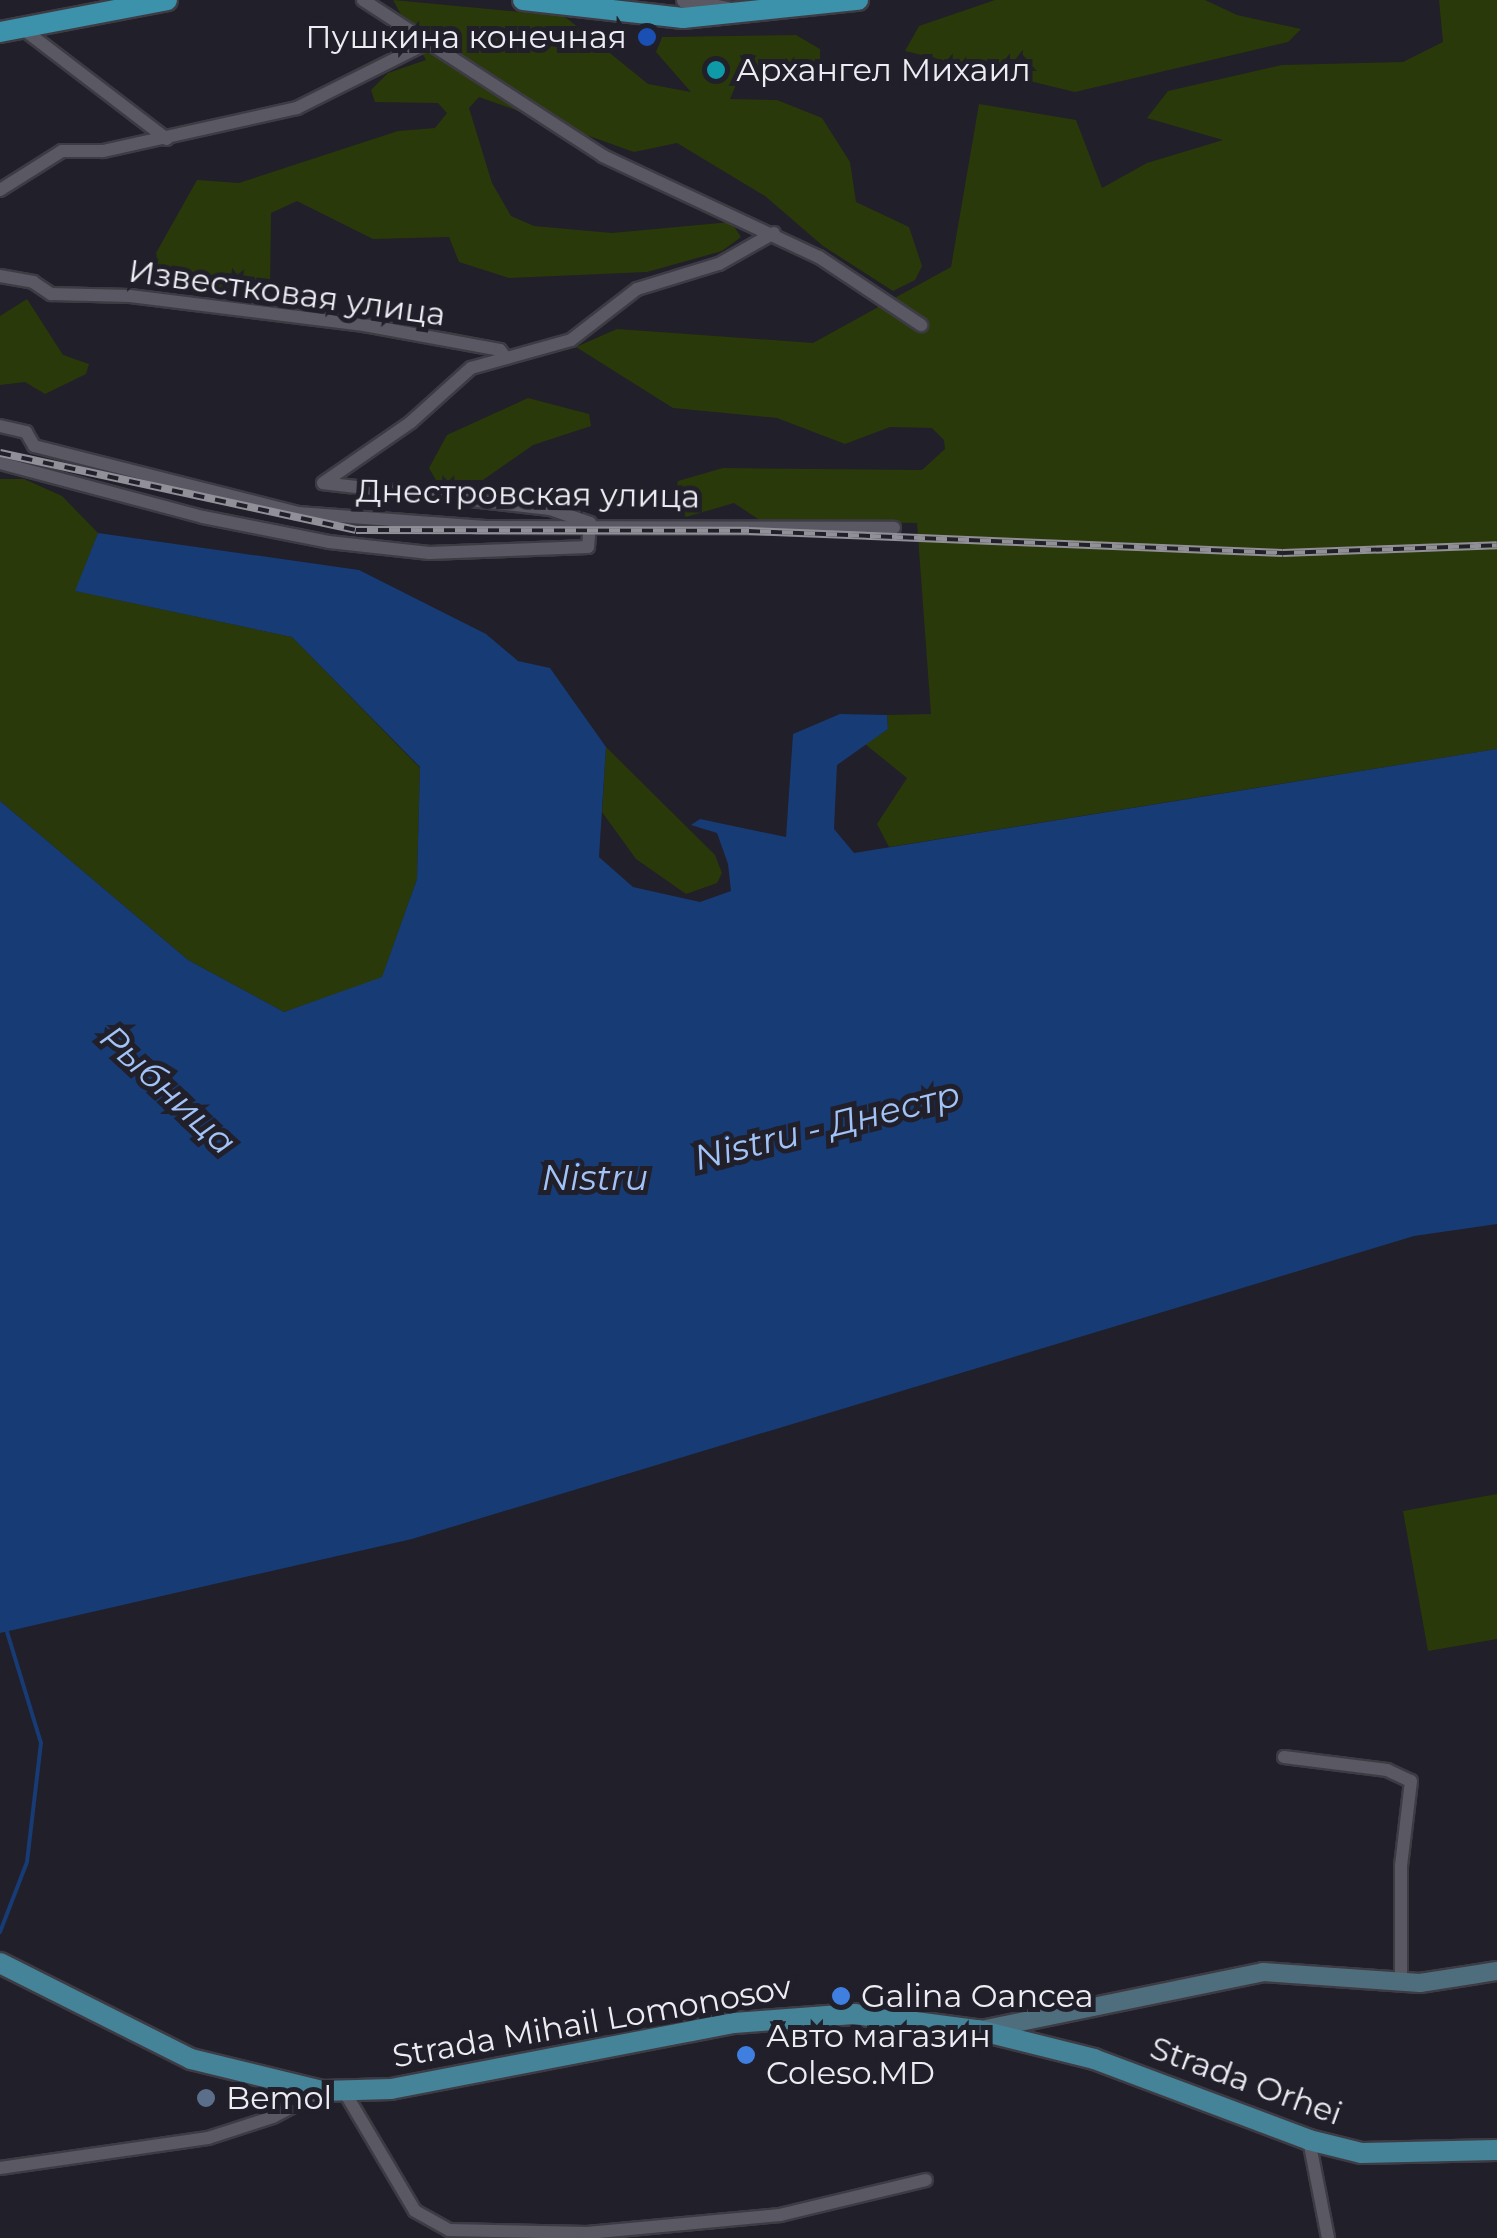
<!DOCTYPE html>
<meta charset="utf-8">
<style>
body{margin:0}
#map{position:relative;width:1497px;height:2238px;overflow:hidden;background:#211f29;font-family:Montserrat,sans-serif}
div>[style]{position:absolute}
.green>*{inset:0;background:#2a3909}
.water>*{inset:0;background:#173b74}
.stream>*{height:4px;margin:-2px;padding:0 2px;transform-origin:2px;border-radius:2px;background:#173b74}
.roads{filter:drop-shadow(2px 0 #3d3b44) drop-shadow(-2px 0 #3d3b44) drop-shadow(0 2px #3d3b44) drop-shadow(0 -2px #3d3b44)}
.minor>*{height:12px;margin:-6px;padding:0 6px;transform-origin:6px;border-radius:6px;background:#5a5863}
.tertiary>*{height:15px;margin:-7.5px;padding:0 7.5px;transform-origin:7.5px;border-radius:7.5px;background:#5a5863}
.secondary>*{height:18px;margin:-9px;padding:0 9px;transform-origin:9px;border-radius:9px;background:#4f6e7d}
.primary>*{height:20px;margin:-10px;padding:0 10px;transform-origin:10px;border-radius:10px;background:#448398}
.trunk>*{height:20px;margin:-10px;padding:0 10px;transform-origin:10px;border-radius:10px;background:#3c92aa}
.rail>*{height:8px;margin-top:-4px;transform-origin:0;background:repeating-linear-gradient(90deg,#211f29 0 11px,#918f98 0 22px);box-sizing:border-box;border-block:2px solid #918f98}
.dots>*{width:28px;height:28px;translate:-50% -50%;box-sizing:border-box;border:5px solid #211f29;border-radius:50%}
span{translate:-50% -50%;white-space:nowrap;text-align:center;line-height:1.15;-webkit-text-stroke:10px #211f29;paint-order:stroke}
.poi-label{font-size:32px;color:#edecf3}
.right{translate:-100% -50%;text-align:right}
.left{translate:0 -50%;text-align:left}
.street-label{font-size:32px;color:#edecf3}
.water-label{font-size:35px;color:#a2c3f7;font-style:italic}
</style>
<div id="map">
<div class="green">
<div style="clip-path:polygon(393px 0,564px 16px,648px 84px,691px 92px,656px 52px,662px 37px,796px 35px,820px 49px,820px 62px,740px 75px,730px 99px,777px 100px,822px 118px,850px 162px,856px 202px,909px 227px,922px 266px,915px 280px,893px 291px,823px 246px,765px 196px,677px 143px,634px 152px,479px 97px,469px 108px,492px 183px,511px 216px,534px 226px,612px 233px,731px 222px,741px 237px,722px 251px,647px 272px,509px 278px,459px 262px,449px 237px,373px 239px,297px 201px,271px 213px,270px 291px,188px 289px,159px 273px,156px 253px,197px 180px,239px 183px,398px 131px,435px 128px,447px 113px,438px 103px,375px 102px,371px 90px,388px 73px,426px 60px)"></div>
<div style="clip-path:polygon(995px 0,1205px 0,1237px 15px,1301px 29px,1288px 42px,1075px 92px,905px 51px,919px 26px)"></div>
<div style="clip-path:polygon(1439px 0,1497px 0,1497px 749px,889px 847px,877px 824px,907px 778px,865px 744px,888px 729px,887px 715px,931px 714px,917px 523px,761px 521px,734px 503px,686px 517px,673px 507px,678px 481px,723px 468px,922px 470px,945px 449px,944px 440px,932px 428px,890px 427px,845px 444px,777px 418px,673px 408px,576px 347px,617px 329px,813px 343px,951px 267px,979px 104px,1076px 120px,1102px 188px,1147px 163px,1223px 140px,1147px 118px,1168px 91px,1282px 65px,1403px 62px,1443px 42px)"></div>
<div style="clip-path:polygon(27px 299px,63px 355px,89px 364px,86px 374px,45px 394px,25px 382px,0 385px,0 316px)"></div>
<div style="clip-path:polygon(528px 398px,589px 414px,591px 426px,533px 445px,483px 480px,436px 480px,429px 468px,447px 435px)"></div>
<div style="clip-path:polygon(0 479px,24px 479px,62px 496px,98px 533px,76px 591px,292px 637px,420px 768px,417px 879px,382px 978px,284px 1012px,188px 960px,0 801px)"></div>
<div style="clip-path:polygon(606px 747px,715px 855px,722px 873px,717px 883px,686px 894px,636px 859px,602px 812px)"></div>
<div style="clip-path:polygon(1497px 1494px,1497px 1639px,1428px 1651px,1403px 1511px)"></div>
</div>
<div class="water">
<div style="clip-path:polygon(98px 533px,359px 570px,486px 634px,518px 661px,550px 668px,606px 747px,599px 857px,633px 887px,700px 902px,731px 891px,728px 864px,717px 833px,691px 825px,700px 819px,786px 837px,793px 734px,840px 714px,887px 715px,888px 729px,837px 765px,834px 829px,854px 853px,1497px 749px,1497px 1224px,1414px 1236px,412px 1539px,0 1633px,0 801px,188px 960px,284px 1012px,382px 977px,417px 879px,420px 767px,292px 637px,75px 591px)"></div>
</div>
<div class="stream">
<div style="left:0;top:1932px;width:75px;rotate:-68.9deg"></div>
<div style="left:27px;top:1862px;width:120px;rotate:-83.3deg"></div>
<div style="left:41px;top:1743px;width:116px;rotate:-107deg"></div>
</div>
<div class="roads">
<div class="minor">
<div style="left:363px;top:0;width:286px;rotate:33deg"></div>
<div style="left:603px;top:156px;width:238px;rotate:25.1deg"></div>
<div style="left:819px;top:257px;width:123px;rotate:33.7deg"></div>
<div style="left:23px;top:29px;width:181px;rotate:37.4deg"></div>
<div style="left:0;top:190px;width:73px;rotate:-32.2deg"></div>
<div style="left:62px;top:151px;width:41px"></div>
<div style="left:103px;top:151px;width:199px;rotate:-12.5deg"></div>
<div style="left:297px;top:108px;width:148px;rotate:-26.6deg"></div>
<div style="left:0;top:276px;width:34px;rotate:10deg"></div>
<div style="left:33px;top:282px;width:22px;rotate:34deg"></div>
<div style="left:51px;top:294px;width:79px;rotate:1.5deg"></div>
<div style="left:130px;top:296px;width:236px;rotate:7.1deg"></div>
<div style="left:364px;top:325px;width:138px;rotate:10.4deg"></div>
<div style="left:500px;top:350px;width:10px;rotate:53deg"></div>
<div style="left:0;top:426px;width:27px;rotate:13deg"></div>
<div style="left:26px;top:432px;width:16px;rotate:60deg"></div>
<div style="left:34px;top:446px;width:272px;rotate:14.2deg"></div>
<div style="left:298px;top:513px;width:188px;rotate:4.3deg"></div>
<div style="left:485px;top:527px;width:409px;rotate:0.1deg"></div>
<div style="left:0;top:463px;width:210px;rotate:14.9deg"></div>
<div style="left:203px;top:517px;width:128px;rotate:11.2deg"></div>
<div style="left:329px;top:542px;width:101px;rotate:6.3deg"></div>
<div style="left:429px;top:553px;width:159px;rotate:-2.2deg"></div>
<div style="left:588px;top:547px;width:24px;rotate:-85deg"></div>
<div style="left:590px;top:523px;width:42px;rotate:-160.7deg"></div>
<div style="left:550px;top:509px;width:228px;rotate:-173.5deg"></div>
<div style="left:323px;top:483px;width:107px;rotate:-34.7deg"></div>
<div style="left:411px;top:422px;width:81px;rotate:-42deg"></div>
<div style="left:471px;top:368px;width:104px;rotate:-15.6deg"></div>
<div style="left:571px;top:340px;width:83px;rotate:-37.7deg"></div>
<div style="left:637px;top:289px;width:86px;rotate:-17deg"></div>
<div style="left:719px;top:264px;width:63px;rotate:-29.4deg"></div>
<div style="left:1284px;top:1757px;width:104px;rotate:7.2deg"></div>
<div style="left:1387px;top:1770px;width:26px;rotate:25deg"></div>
<div style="left:1411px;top:1781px;width:86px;rotate:96.7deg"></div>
<div style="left:1401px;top:1866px;width:116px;rotate:90deg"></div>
<div style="left:344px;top:2091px;width:139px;rotate:59.4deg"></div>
<div style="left:415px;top:2211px;width:39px;rotate:29deg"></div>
<div style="left:449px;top:2230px;width:138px;rotate:1.2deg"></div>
<div style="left:587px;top:2233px;width:194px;rotate:-5.3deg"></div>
<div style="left:780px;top:2215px;width:150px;rotate:-13.5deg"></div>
<div style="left:1309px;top:2140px;width:100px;rotate:79deg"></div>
<div style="left:0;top:2168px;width:210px;rotate:-8.2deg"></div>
<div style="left:208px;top:2138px;width:68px;rotate:-17.9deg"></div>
<div style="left:273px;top:2117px;width:55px;rotate:-28deg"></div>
</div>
<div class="tertiary">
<div style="left:684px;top:0;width:44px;rotate:11.8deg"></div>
</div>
<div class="secondary">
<div style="left:981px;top:2030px;width:288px;rotate:-11.6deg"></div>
<div style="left:1263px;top:1972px;width:157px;rotate:4deg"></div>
<div style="left:1420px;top:1983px;width:78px;rotate:-8.9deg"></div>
</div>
<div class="primary">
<div style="left:0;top:1963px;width:214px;rotate:26.7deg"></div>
<div style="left:191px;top:2059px;width:135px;rotate:13.7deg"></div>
<div style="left:322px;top:2091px;width:69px;rotate:-1.7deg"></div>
<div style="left:391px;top:2089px;width:349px;rotate:-10.9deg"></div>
<div style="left:734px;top:2023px;width:120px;rotate:-4.3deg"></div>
<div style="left:854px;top:2014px;width:125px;rotate:7.4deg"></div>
<div style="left:978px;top:2030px;width:120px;rotate:14deg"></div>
<div style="left:1094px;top:2059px;width:230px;rotate:20.6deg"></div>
<div style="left:1309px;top:2140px;width:54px;rotate:14deg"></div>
<div style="left:1361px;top:2153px;width:136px;rotate:-1.3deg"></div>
</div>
<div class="trunk">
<div style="left:523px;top:0;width:161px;rotate:6.4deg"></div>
<div style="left:683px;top:18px;width:176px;rotate:-5.9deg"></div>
<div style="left:0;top:32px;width:170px;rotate:-10.8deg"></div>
</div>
</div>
<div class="rail">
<div style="left:0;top:453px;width:364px;rotate:12.2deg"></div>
<div style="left:356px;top:530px;width:393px;rotate:0.1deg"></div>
<div style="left:749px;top:531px;width:534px;rotate:2.36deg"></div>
<div style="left:1283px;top:553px;width:214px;rotate:-2.1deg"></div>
</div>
<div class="dots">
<div style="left:647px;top:37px;background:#1a4fb4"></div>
<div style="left:716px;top:70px;background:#0f9aa8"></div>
<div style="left:841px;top:1996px;background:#3f7fe0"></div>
<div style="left:746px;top:2055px;background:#3f7fe0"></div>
<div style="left:206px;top:2098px;background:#5c6f8a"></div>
</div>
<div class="poi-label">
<span class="right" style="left:627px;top:37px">Пушкина конечная</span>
<span class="left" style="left:736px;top:70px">Архангел Михаил</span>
<span class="left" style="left:861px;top:1996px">Galina Oancea</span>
<span class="left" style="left:766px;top:2055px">Авто магазин<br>Coleso.MD</span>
<span class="left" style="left:226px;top:2098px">Bemol</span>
</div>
<div class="street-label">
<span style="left:287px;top:293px;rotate:8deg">Известковая улица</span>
<span style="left:528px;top:494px;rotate:1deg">Днестровская улица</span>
<span style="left:592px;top:2022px;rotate:-10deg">Strada Mihail Lomonosov</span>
<span style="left:1246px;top:2081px;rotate:20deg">Strada Orhei</span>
</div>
<div class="water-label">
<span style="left:168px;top:1090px;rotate:43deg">Рыбница</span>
<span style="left:827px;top:1126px;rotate:-14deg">Nistru - Днестр</span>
<span style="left:595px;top:1178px">Nistru</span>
</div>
</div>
